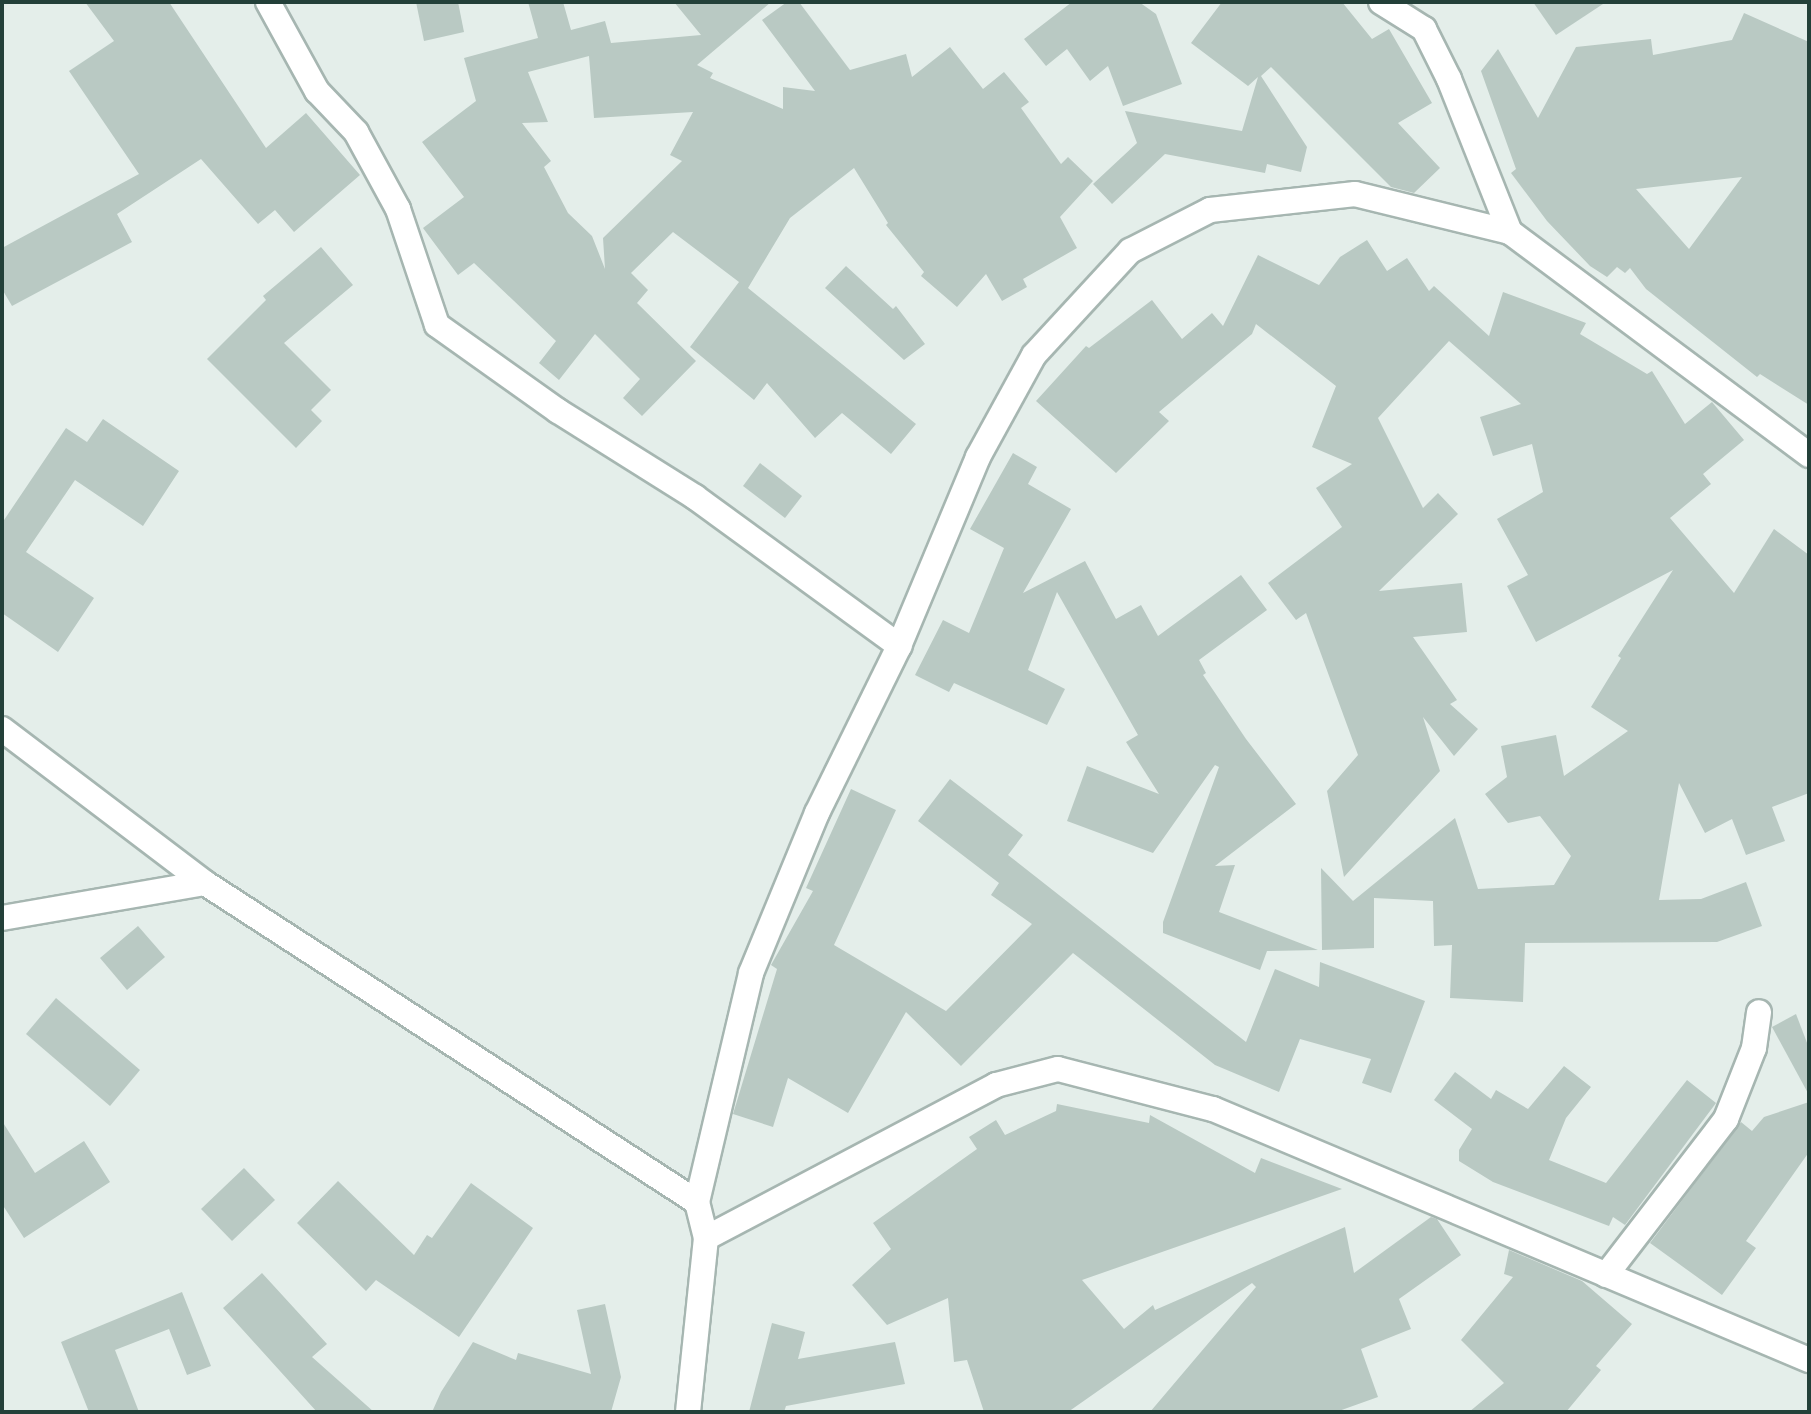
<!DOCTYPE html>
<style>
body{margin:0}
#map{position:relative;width:1811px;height:1414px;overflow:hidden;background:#e4eeea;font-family:Quicksand,sans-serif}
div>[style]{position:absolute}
.building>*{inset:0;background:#b9c9c3}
.roads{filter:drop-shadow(2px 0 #a6b6b1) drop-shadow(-2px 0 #a6b6b1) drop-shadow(0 2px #a6b6b1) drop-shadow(0 -2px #a6b6b1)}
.street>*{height:24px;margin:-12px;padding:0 12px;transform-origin:12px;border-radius:12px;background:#fff}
span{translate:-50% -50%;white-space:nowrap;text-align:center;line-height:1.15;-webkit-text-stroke:7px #f5faf8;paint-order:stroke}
.frame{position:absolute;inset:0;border:4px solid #234039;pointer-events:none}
</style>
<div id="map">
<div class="building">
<div style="clip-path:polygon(85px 2px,169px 2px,266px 148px,306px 113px,360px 175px,294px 232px,275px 210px,258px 224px,201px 159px,117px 214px,132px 242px,12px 306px,2px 289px,2px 248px,139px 174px,69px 71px,114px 41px)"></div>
<div style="clip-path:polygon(416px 2px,458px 2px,464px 32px,424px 41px)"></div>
<div style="clip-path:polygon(evenodd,528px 2px,563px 2px,571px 30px,605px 21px,611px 43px,701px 35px,674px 2px,771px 2px,697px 65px,713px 73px,710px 78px,783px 109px,783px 87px,815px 91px,762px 20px,787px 2px,799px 2px,850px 70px,906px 54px,912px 77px,950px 47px,983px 89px,1004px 72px,1029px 102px,1021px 108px,1061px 164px,1068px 157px,1093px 181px,1060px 217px,1077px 248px,1023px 279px,1027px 287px,1002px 301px,986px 274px,957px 307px,921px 276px,924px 272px,886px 225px,888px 223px,854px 168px,790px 218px,748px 288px,916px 424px,891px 454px,842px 413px,815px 438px,767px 383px,754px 400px,690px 347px,739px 282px,673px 232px,631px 273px,648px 290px,637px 303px,696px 361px,642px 416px,623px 398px,640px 379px,595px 334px,559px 380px,539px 363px,556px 341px,474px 263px,458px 275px,423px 228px,464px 197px,422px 142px,476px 101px,464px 58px,538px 38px,528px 2px,589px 56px,594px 118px,693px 112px,670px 155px,682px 161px,603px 238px,605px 269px,592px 236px,568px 213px,544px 167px,551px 161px,522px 123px,548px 122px,528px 72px,589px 56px)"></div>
<div style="clip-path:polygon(1072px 2px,1139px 2px,1156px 14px,1182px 84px,1123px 106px,1108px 66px,1090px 81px,1067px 49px,1046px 66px,1024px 39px)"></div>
<div style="clip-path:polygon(1222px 2px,1342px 2px,1372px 39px,1389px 29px,1432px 103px,1398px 123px,1440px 168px,1414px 193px,1391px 187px,1271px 67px,1261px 76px,1307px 147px,1301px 172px,1267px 164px,1265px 173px,1165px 154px,1112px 204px,1093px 184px,1137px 143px,1125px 111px,1242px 131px,1258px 77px,1248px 86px,1191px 43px)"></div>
<div style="clip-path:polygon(1533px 2px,1606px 2px,1556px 35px)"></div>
<div style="clip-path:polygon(evenodd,1744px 13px,1809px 42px,1809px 405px,1760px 374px,1757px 377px,1646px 289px,1630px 268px,1625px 273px,1617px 267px,1607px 277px,1590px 266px,1547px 221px,1511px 173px,1516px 169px,1481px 71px,1498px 49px,1538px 118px,1576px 47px,1651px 39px,1653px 55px,1732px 40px,1744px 13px,1742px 177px,1689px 249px,1636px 189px,1742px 177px)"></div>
<div style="clip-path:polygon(1367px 240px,1387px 271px,1407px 258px,1429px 291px,1434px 286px,1489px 336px,1503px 292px,1586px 323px,1580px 334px,1647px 374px,1652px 371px,1685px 424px,1712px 402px,1744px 440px,1703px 474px,1711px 484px,1670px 518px,1734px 593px,1774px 529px,1809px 555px,1809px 793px,1772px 807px,1785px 841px,1746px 855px,1732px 819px,1705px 833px,1679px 783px,1659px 900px,1701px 899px,1746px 882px,1762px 926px,1717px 942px,1525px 943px,1523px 1002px,1450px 998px,1452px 945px,1434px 946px,1433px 901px,1374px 898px,1374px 948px,1322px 950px,1321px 868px,1353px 901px,1455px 818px,1478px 889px,1554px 885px,1571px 856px,1540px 816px,1508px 823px,1485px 794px,1507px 777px,1501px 746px,1556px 735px,1564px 776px,1628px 731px,1591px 707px,1621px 658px,1618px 656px,1673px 570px,1536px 642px,1507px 586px,1528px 575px,1497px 519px,1543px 492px,1532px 444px,1493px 456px,1480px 417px,1521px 404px,1449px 341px,1378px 418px,1423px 508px,1438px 493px,1458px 514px,1379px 591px,1462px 583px,1467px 632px,1413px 637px,1457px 700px,1450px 704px,1478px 729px,1454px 756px,1423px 717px,1440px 771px,1344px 877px,1327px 791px,1358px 755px,1306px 613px,1296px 620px,1268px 583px,1342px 527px,1316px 488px,1352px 464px,1312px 447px,1336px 386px,1256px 324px,1252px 334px,1159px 412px,1169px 421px,1116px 473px,1036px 401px,1086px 346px,1089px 348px,1152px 300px,1182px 339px,1212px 313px,1223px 326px,1258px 255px,1319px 285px,1340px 257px)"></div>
<div style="clip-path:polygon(321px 247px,353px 285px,284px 343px,331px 390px,311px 410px,322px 421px,296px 448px,207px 359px,266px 300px,263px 296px)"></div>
<div style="clip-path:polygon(846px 266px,893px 309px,896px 306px,925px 344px,904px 360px,825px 288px)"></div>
<div style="clip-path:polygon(103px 419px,179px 471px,143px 526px,75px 480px,26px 552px,94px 598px,58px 652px,2px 613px,2px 523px,66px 428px,87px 442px)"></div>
<div style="clip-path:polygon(1013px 453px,1037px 467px,1028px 484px,1071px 509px,1023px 593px,1085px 561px,1116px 619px,1141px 605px,1158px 636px,1241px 575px,1267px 610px,1199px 660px,1206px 673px,1203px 675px,1246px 739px,1296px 804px,1215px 866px,1235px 865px,1219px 912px,1318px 950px,1267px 951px,1260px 970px,1163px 933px,1163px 922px,1219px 767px,1215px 765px,1153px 853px,1067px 821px,1087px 766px,1159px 794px,1126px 742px,1138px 735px,1057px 592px,1028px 670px,1065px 689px,1047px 725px,954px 683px,949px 692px,915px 675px,943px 620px,969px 633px,1004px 548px,970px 529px)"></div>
<div style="clip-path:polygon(760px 463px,802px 496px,785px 518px,743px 486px)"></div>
<div style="clip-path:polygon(950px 779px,1023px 835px,1008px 855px,1246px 1042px,1275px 969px,1319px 987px,1320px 962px,1425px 1001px,1391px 1093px,1362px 1083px,1371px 1059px,1300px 1039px,1279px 1092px,1215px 1065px,1073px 953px,961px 1066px,906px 1012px,848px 1113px,788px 1078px,773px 1127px,733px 1114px,777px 969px,771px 965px,813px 891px,806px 888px,851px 789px,896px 810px,834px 945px,946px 1011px,1032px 924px,991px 895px,999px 883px,918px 821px)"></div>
<div style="clip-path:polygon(138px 926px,165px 957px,127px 990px,100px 958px)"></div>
<div style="clip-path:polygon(56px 998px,140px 1070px,110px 1106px,26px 1034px)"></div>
<div style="clip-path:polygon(1796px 1014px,1809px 1048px,1809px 1095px,1772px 1027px)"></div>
<div style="clip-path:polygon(1564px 1066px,1591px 1087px,1566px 1118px,1549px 1160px,1606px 1183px,1687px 1080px,1716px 1103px,1625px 1225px,1613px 1217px,1609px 1226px,1493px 1182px,1459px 1161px,1459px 1150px,1472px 1129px,1434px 1100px,1455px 1072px,1491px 1099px,1496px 1090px,1528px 1109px)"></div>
<div style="clip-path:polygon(1809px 1102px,1809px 1152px,1746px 1241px,1756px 1248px,1722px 1295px,1650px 1243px,1741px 1122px,1752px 1131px,1764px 1117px)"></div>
<div style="clip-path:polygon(1057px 1104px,1149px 1123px,1150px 1115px,1255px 1173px,1261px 1158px,1342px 1189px,1082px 1280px,1124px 1329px,1153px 1305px,1155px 1310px,1345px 1227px,1354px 1273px,1431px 1217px,1437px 1219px,1461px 1255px,1399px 1299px,1411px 1329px,1361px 1349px,1378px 1397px,1336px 1412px,1150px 1412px,1256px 1287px,1252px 1283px,1068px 1412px,984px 1412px,967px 1360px,954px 1362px,948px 1298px,887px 1325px,852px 1285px,891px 1249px,873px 1223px,977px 1149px,969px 1137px,996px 1120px,1005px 1135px,1056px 1111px)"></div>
<div style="clip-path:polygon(2px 1121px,35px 1173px,84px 1141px,110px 1182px,24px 1238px,2px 1204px)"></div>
<div style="clip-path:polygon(244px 1168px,275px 1200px,232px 1241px,201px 1209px)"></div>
<div style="clip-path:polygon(338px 1181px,414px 1255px,427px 1235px,432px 1238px,471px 1183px,533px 1228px,459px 1337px,376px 1280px,366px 1291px,297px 1223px)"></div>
<div style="clip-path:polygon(1509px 1250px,1582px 1281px,1632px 1324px,1596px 1366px,1601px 1370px,1566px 1412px,1469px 1412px,1504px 1383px,1461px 1340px,1513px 1277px,1504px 1274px)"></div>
<div style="clip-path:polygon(262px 1273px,327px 1344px,312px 1357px,374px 1412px,317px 1412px,223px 1308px)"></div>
<div style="clip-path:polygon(182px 1292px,211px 1366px,187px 1375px,169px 1329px,115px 1350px,139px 1412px,89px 1412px,61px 1342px)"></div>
<div style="clip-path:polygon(605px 1304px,621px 1377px,611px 1412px,432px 1412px,441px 1392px,473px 1342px,516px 1360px,518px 1353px,591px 1374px,577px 1310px)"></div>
<div style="clip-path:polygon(772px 1323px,805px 1332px,798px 1359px,895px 1342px,905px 1384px,786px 1406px,784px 1412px,749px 1412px)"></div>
</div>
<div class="roads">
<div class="street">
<div style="left:268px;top:2px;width:102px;rotate:61.2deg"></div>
<div style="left:317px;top:91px;width:57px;rotate:46.4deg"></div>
<div style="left:356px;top:132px;width:88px;rotate:61.4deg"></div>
<div style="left:398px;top:209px;width:122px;rotate:71.4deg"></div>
<div style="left:437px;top:325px;width:148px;rotate:35.4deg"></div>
<div style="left:558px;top:411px;width:162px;rotate:32.1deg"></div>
<div style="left:695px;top:497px;width:253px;rotate:36.1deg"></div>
<div style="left:1381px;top:2px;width:51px;rotate:32.1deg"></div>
<div style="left:1424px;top:29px;width:56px;rotate:63.4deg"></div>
<div style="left:1449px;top:79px;width:165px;rotate:68.3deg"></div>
<div style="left:2px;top:729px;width:255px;rotate:37.2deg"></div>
<div style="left:2px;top:918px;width:206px;rotate:-9.8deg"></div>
<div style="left:205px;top:883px;width:586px;rotate:32.96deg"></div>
<div style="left:697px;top:1202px;width:37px;rotate:76deg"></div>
<div style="left:706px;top:1238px;width:328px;rotate:-27.8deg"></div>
<div style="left:996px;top:1085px;width:64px;rotate:-14.5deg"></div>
<div style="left:1058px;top:1069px;width:160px;rotate:14.5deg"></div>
<div style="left:1213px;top:1109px;width:647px;rotate:22.84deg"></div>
<div style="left:697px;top:1202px;width:235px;rotate:-76.7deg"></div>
<div style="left:751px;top:973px;width:173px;rotate:-67.6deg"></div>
<div style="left:817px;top:813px;width:186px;rotate:-63.8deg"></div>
<div style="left:899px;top:646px;width:205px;rotate:-67.3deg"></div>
<div style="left:978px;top:457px;width:116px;rotate:-61.2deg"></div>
<div style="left:1034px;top:355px;width:142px;rotate:-47.3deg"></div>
<div style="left:1130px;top:251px;width:90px;rotate:-27.1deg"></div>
<div style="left:1210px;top:210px;width:146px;rotate:-6.3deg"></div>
<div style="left:1355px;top:194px;width:160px;rotate:13.8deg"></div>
<div style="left:1510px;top:232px;width:373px;rotate:36.7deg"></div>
<div style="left:1606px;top:1275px;width:197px;rotate:-52.4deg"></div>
<div style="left:1726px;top:1119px;width:76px;rotate:-68.5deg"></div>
<div style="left:1754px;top:1048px;width:36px;rotate:-82deg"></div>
<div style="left:688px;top:1412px;width:175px;rotate:-84.1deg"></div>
</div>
</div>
<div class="frame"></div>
</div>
